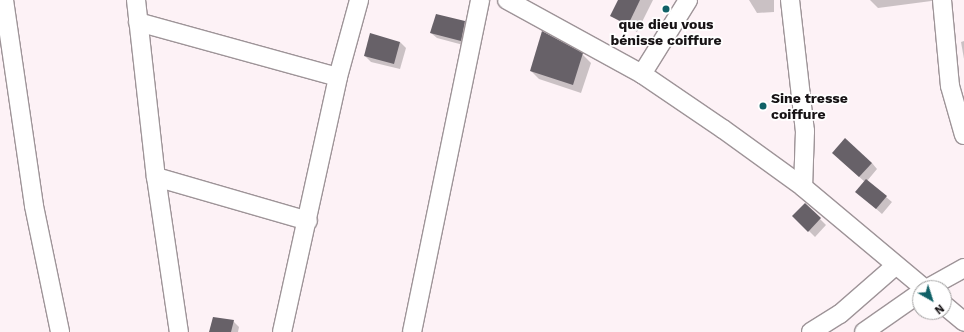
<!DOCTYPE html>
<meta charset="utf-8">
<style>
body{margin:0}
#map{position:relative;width:964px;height:332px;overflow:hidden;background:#fdf2f6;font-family:"Work Sans",sans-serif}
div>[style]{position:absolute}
.shadow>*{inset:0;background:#0003}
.building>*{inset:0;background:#676168}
.roads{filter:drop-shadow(1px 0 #9e9498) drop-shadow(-1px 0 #9e9498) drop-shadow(0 1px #9e9498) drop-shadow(0 -1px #9e9498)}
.minor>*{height:18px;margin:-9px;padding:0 9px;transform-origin:9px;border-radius:9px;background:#fff}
.dots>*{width:11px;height:11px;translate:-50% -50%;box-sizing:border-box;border:2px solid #fff;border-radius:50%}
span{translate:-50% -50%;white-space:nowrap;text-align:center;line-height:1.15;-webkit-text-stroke:3.5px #fff;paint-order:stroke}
.poi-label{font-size:14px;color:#171315;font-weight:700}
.left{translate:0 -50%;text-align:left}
.north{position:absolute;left:912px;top:280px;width:40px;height:40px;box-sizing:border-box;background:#fff;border:1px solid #a2a1a1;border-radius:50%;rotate:141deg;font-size:11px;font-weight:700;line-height:16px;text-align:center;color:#171315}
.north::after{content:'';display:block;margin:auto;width:14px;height:18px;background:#106167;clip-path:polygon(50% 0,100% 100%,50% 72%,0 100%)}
</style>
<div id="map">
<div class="shadow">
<div style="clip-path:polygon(619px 0,653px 0,637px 32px,611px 16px)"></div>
<div style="clip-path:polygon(749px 0,774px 0,774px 12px,757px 13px)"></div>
<div style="clip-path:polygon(870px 0,939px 0,878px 8px)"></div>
<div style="clip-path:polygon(464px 22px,470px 28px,467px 46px,437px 38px,431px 33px)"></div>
<div style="clip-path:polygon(964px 41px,964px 59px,961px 42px)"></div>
<div style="clip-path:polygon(400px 42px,406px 48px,400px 69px,371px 62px,365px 56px)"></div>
<div style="clip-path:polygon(582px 54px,591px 63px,581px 93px,539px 79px,531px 71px)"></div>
<div style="clip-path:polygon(839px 159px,872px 163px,877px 169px,867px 181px,892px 202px,882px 214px,857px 192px,865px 182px)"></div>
<div style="clip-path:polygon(805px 204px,826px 225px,815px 237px,794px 216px)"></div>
<div style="clip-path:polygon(233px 321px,239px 327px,238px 332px,210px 332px)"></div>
</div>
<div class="building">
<div style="clip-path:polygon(618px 0,640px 0,628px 25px,610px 16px)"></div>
<div style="clip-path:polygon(436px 14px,465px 21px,461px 41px,430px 33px)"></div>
<div style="clip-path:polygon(542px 31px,583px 53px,573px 85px,530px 71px)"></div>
<div style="clip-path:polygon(370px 33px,400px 42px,394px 64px,364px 56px)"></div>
<div style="clip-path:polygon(845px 138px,872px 163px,859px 177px,832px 153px)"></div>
<div style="clip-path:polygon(866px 179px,887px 196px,876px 209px,855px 192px)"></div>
<div style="clip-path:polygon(805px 203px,821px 218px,808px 232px,792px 216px)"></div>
<div style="clip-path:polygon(213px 317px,234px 320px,231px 332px,209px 332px)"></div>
</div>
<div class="roads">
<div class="minor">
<div style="left:4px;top:0;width:208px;rotate:81.7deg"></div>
<div style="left:34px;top:206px;width:129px;rotate:78.3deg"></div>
<div style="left:136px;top:0;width:178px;rotate:83.6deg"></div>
<div style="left:156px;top:177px;width:157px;rotate:81.6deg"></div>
<div style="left:507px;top:0;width:154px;rotate:28.7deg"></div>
<div style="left:642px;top:74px;width:98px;rotate:34.2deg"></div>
<div style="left:723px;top:129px;width:99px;rotate:35.9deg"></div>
<div style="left:803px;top:187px;width:158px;rotate:39.9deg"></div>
<div style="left:790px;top:0;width:132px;rotate:83.5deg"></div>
<div style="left:805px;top:131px;width:56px;rotate:92deg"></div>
<div style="left:942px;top:0;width:86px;rotate:84.7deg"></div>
<div style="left:950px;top:86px;width:51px;rotate:74.1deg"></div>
<div style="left:138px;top:22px;width:207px;rotate:15.4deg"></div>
<div style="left:642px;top:74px;width:87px;rotate:-58.1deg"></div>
<div style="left:156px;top:177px;width:158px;rotate:16.1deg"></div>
<div style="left:928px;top:288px;width:41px;rotate:-29.1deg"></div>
<div style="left:944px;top:305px;width:26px;rotate:40deg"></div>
<div style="left:282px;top:332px;width:261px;rotate:-77.6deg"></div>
<div style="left:338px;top:77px;width:80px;rotate:-74.7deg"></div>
<div style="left:412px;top:332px;width:339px;rotate:-78.4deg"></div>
<div style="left:811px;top:332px;width:34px;rotate:-32deg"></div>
<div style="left:840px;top:314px;width:73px;rotate:-41.1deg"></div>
<div style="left:864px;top:332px;width:68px;rotate:-34.9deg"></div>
</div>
</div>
<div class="dots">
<div style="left:666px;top:9px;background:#106167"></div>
<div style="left:763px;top:106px;background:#106167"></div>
</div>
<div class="poi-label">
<span style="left:666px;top:32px">que dieu vous<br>bénisse coiffure</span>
<span class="left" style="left:771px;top:106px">Sine tresse<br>coiffure</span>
</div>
<div class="north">N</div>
</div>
